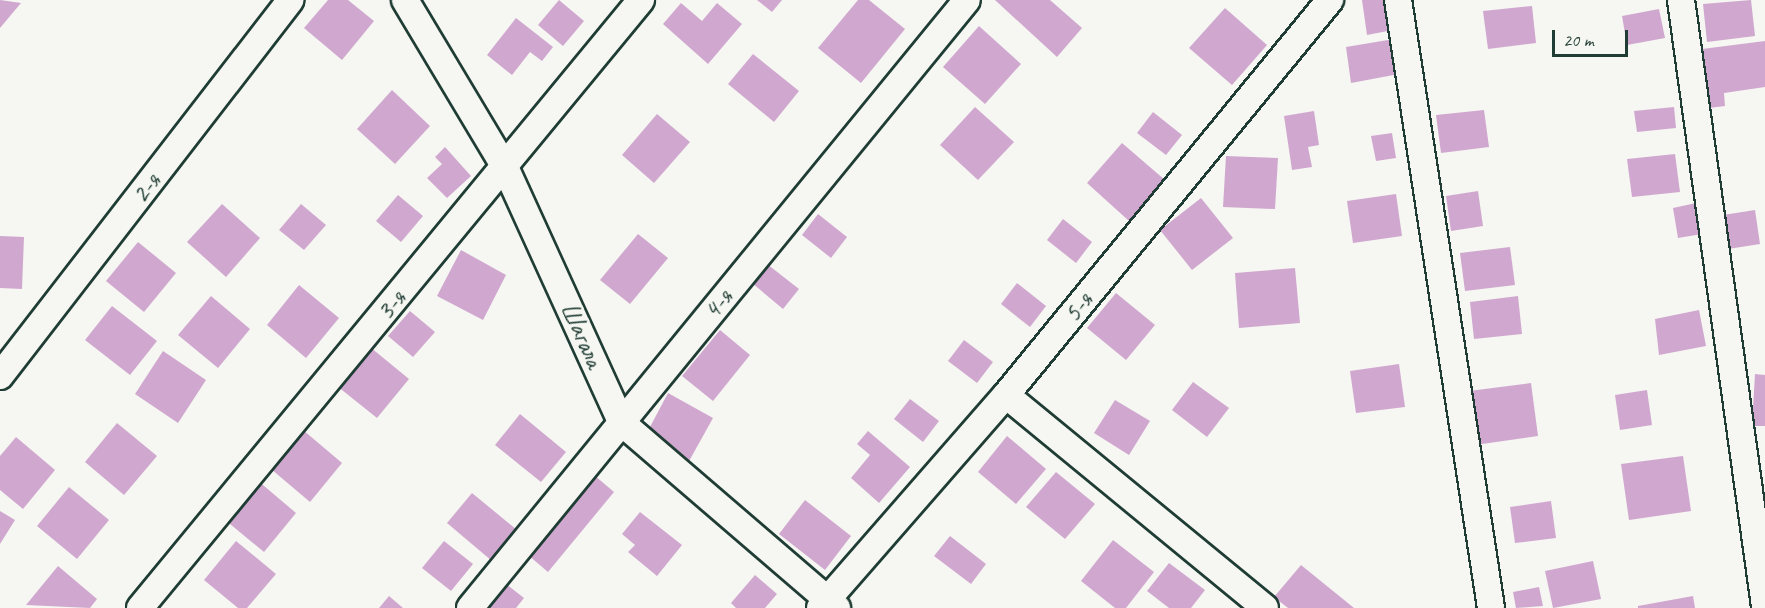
<!DOCTYPE html>
<meta charset="utf-8">
<style>
body{margin:0}
#map{position:relative;width:1765px;height:608px;overflow:hidden;background:#f6f6f2;font-family:Caveat,sans-serif}
div>[style]{position:absolute}
.building>*{inset:0;background:#d0a8cf}
.roads{filter:drop-shadow(2px 0 #1f3d34) drop-shadow(-2px 0 #1f3d34) drop-shadow(0 2px #1f3d34) drop-shadow(0 -2px #1f3d34)}
.street>*{height:26px;margin:-13px;padding:0 13px;transform-origin:13px;border-radius:13px;background:#f6f6f2}
span{translate:-50% -50%;white-space:nowrap;text-align:center;line-height:1.15;-webkit-text-stroke:4.5px #f6f6f2;paint-order:stroke}
.street-label{font-size:26px;color:#1f3d34}
.scale{position:absolute;left:1552px;top:30px;width:76px;height:27px;box-sizing:border-box;border:3px solid #1f3d34;border-top:0;padding-left:8px;font-size:18px;line-height:21px;white-space:nowrap;color:#1f3d34;-webkit-text-stroke:4px #f6f6f2;paint-order:stroke}
</style>
<div id="map">
<div class="building">
<div style="clip-path:polygon(0 0,21px 3px,0 28px)"></div>
<div style="clip-path:polygon(328px 0,348px 0,374px 21px,342px 60px,304px 28px)"></div>
<div style="clip-path:polygon(559px 0,584px 21px,563px 46px,538px 25px)"></div>
<div style="clip-path:polygon(757px 0,782px 0,772px 12px)"></div>
<div style="clip-path:polygon(858px 0,869px 0,905px 29px,861px 83px,818px 48px)"></div>
<div style="clip-path:polygon(995px 0,1050px 0,1082px 28px,1057px 57px)"></div>
<div style="clip-path:polygon(1362px 0,1389px 0,1393px 30px,1367px 35px)"></div>
<div style="clip-path:polygon(1751px 0,1755px 36px,1707px 42px,1703px 4px)"></div>
<div style="clip-path:polygon(681px 3px,702px 21px,717px 3px,742px 24px,708px 64px,663px 24px)"></div>
<div style="clip-path:polygon(1532px 6px,1536px 43px,1488px 49px,1483px 11px)"></div>
<div style="clip-path:polygon(1225px 8px,1267px 45px,1232px 85px,1189px 48px)"></div>
<div style="clip-path:polygon(1659px 9px,1665px 38px,1627px 45px,1622px 16px)"></div>
<div style="clip-path:polygon(516px 18px,553px 47px,542px 61px,530px 52px,512px 75px,487px 55px)"></div>
<div style="clip-path:polygon(979px 26px,1021px 64px,985px 104px,943px 67px)"></div>
<div style="clip-path:polygon(1394px 39px,1399px 74px,1351px 83px,1346px 47px)"></div>
<div style="clip-path:polygon(1765px 41px,1765px 87px,1724px 93px,1725px 106px,1709px 108px,1702px 49px)"></div>
<div style="clip-path:polygon(753px 54px,799px 91px,774px 122px,728px 84px)"></div>
<div style="clip-path:polygon(392px 90px,430px 126px,395px 164px,357px 129px)"></div>
<div style="clip-path:polygon(975px 107px,1014px 142px,978px 180px,940px 145px)"></div>
<div style="clip-path:polygon(1674px 107px,1676px 128px,1637px 132px,1634px 111px)"></div>
<div style="clip-path:polygon(1484px 110px,1489px 147px,1441px 153px,1436px 115px)"></div>
<div style="clip-path:polygon(1314px 111px,1319px 145px,1308px 147px,1312px 167px,1292px 170px,1284px 116px)"></div>
<div style="clip-path:polygon(1153px 112px,1182px 135px,1166px 155px,1137px 133px)"></div>
<div style="clip-path:polygon(657px 114px,690px 142px,654px 183px,622px 155px)"></div>
<div style="clip-path:polygon(1392px 133px,1396px 158px,1376px 161px,1371px 136px)"></div>
<div style="clip-path:polygon(1122px 143px,1165px 180px,1129px 221px,1087px 183px)"></div>
<div style="clip-path:polygon(445px 147px,471px 176px,447px 198px,427px 178px,442px 164px,435px 157px)"></div>
<div style="clip-path:polygon(1675px 154px,1680px 192px,1632px 197px,1627px 159px)"></div>
<div style="clip-path:polygon(1226px 156px,1278px 158px,1275px 209px,1223px 207px)"></div>
<div style="clip-path:polygon(1478px 191px,1483px 226px,1451px 231px,1446px 196px)"></div>
<div style="clip-path:polygon(1396px 194px,1402px 236px,1353px 243px,1347px 201px)"></div>
<div style="clip-path:polygon(398px 195px,423px 216px,401px 242px,376px 221px)"></div>
<div style="clip-path:polygon(1201px 198px,1233px 238px,1192px 270px,1160px 230px)"></div>
<div style="clip-path:polygon(1696px 203px,1702px 234px,1678px 238px,1673px 208px)"></div>
<div style="clip-path:polygon(222px 204px,260px 238px,226px 277px,187px 242px)"></div>
<div style="clip-path:polygon(301px 204px,326px 225px,304px 250px,279px 230px)"></div>
<div style="clip-path:polygon(1755px 210px,1760px 244px,1728px 249px,1723px 215px)"></div>
<div style="clip-path:polygon(818px 214px,847px 237px,831px 258px,802px 235px)"></div>
<div style="clip-path:polygon(1063px 219px,1092px 242px,1076px 263px,1047px 240px)"></div>
<div style="clip-path:polygon(638px 234px,668px 258px,630px 304px,600px 280px)"></div>
<div style="clip-path:polygon(0 236px,24px 237px,22px 289px,0 288px)"></div>
<div style="clip-path:polygon(138px 242px,176px 273px,144px 312px,106px 281px)"></div>
<div style="clip-path:polygon(1510px 247px,1515px 285px,1465px 291px,1460px 253px)"></div>
<div style="clip-path:polygon(461px 250px,506px 275px,483px 320px,437px 296px)"></div>
<div style="clip-path:polygon(767px 264px,799px 289px,783px 309px,752px 283px)"></div>
<div style="clip-path:polygon(1295px 268px,1300px 323px,1239px 328px,1235px 273px)"></div>
<div style="clip-path:polygon(1017px 283px,1046px 306px,1030px 327px,1001px 304px)"></div>
<div style="clip-path:polygon(299px 285px,339px 318px,306px 358px,267px 325px)"></div>
<div style="clip-path:polygon(1116px 293px,1155px 325px,1126px 360px,1087px 328px)"></div>
<div style="clip-path:polygon(211px 296px,250px 329px,218px 368px,178px 335px)"></div>
<div style="clip-path:polygon(1518px 296px,1522px 334px,1474px 339px,1470px 302px)"></div>
<div style="clip-path:polygon(112px 306px,157px 341px,130px 375px,85px 340px)"></div>
<div style="clip-path:polygon(1699px 310px,1706px 346px,1659px 355px,1655px 319px)"></div>
<div style="clip-path:polygon(410px 311px,435px 332px,413px 357px,388px 336px)"></div>
<div style="clip-path:polygon(720px 330px,750px 355px,713px 401px,682px 376px)"></div>
<div style="clip-path:polygon(964px 340px,993px 362px,977px 383px,948px 361px)"></div>
<div style="clip-path:polygon(370px 347px,409px 379px,377px 418px,337px 386px)"></div>
<div style="clip-path:polygon(163px 351px,206px 380px,178px 423px,135px 394px)"></div>
<div style="clip-path:polygon(1399px 364px,1405px 407px,1356px 413px,1350px 371px)"></div>
<div style="clip-path:polygon(1755px 374px,1765px 375px,1765px 426px,1752px 426px)"></div>
<div style="clip-path:polygon(1193px 382px,1229px 408px,1207px 437px,1172px 410px)"></div>
<div style="clip-path:polygon(1531px 383px,1538px 436px,1475px 445px,1469px 391px)"></div>
<div style="clip-path:polygon(1647px 390px,1652px 425px,1620px 430px,1615px 395px)"></div>
<div style="clip-path:polygon(668px 393px,713px 418px,688px 463px,650px 427px)"></div>
<div style="clip-path:polygon(910px 399px,939px 421px,923px 442px,894px 419px)"></div>
<div style="clip-path:polygon(1115px 400px,1150px 421px,1129px 455px,1094px 433px)"></div>
<div style="clip-path:polygon(520px 414px,566px 452px,541px 482px,495px 445px)"></div>
<div style="clip-path:polygon(117px 423px,157px 456px,124px 495px,85px 462px)"></div>
<div style="clip-path:polygon(303px 430px,342px 463px,310px 502px,271px 469px)"></div>
<div style="clip-path:polygon(868px 431px,910px 467px,879px 503px,851px 478px,870px 455px,857px 444px)"></div>
<div style="clip-path:polygon(1007px 436px,1046px 469px,1016px 504px,978px 472px)"></div>
<div style="clip-path:polygon(16px 437px,55px 470px,23px 509px,0 490px,0 456px)"></div>
<div style="clip-path:polygon(1683px 456px,1691px 511px,1629px 520px,1621px 464px)"></div>
<div style="clip-path:polygon(1056px 472px,1095px 504px,1065px 539px,1026px 507px)"></div>
<div style="clip-path:polygon(594px 475px,614px 492px,548px 572px,528px 555px)"></div>
<div style="clip-path:polygon(257px 480px,296px 513px,264px 552px,224px 519px)"></div>
<div style="clip-path:polygon(69px 487px,109px 520px,77px 559px,37px 526px)"></div>
<div style="clip-path:polygon(472px 493px,517px 530px,492px 561px,447px 523px)"></div>
<div style="clip-path:polygon(805px 500px,851px 536px,825px 570px,779px 534px)"></div>
<div style="clip-path:polygon(1551px 501px,1556px 538px,1515px 543px,1510px 507px)"></div>
<div style="clip-path:polygon(0 511px,15px 520px,0 544px)"></div>
<div style="clip-path:polygon(640px 512px,682px 545px,657px 576px,628px 552px,635px 545px,622px 534px)"></div>
<div style="clip-path:polygon(950px 536px,986px 564px,971px 584px,934px 556px)"></div>
<div style="clip-path:polygon(1113px 540px,1154px 572px,1126px 608px,1115px 608px,1081px 581px)"></div>
<div style="clip-path:polygon(236px 541px,276px 574px,247px 608px,238px 608px,204px 580px)"></div>
<div style="clip-path:polygon(444px 541px,473px 564px,451px 591px,422px 568px)"></div>
<div style="clip-path:polygon(1593px 561px,1601px 599px,1553px 608px,1545px 571px)"></div>
<div style="clip-path:polygon(1169px 563px,1205px 590px,1191px 608px,1169px 608px,1147px 591px)"></div>
<div style="clip-path:polygon(1301px 565px,1354px 608px,1288px 608px,1274px 597px)"></div>
<div style="clip-path:polygon(58px 566px,97px 599px,90px 608px,26px 605px)"></div>
<div style="clip-path:polygon(755px 575px,777px 594px,765px 608px,736px 608px,731px 603px)"></div>
<div style="clip-path:polygon(506px 584px,524px 598px,516px 608px,487px 608px)"></div>
<div style="clip-path:polygon(1539px 587px,1543px 606px,1516px 608px,1513px 592px)"></div>
<div style="clip-path:polygon(389px 596px,403px 608px,379px 608px)"></div>
<div style="clip-path:polygon(1693px 596px,1695px 608px,1638px 608px,1638px 606px)"></div>
</div>
<div class="roads">
<div class="street">
<div style="left:405px;top:0;width:195px;rotate:59.1deg"></div>
<div style="left:505px;top:167px;width:280px;rotate:65.5deg"></div>
<div style="left:621px;top:422px;width:285px;rotate:40.7deg"></div>
<div style="left:1398px;top:0;width:615px;rotate:81.3deg"></div>
<div style="left:1681px;top:0;width:612px;rotate:82.11deg"></div>
<div style="left:0;top:376px;width:475px;rotate:-52.3deg"></div>
<div style="left:1006px;top:395px;width:335px;rotate:39.4deg"></div>
<div style="left:140px;top:608px;width:788px;rotate:-50.51deg"></div>
<div style="left:470px;top:608px;width:785px;rotate:-50.74deg"></div>
<div style="left:820px;top:608px;width:283px;rotate:-48.9deg"></div>
<div style="left:1006px;top:395px;width:511px;rotate:-50.64deg"></div>
</div>
</div>
<div class="street-label">
<span style="left:146px;top:188px;rotate:-52deg">2-я</span>
<span style="left:718px;top:304px;rotate:-51deg">4-я</span>
<span style="left:391px;top:305px;rotate:-50deg">3-я</span>
<span style="left:1078px;top:307px;rotate:-51deg">5-я</span>
<span style="left:582px;top:335px;rotate:65deg">Шагала</span>
</div>
<div class="scale">20 m</div>
</div>
